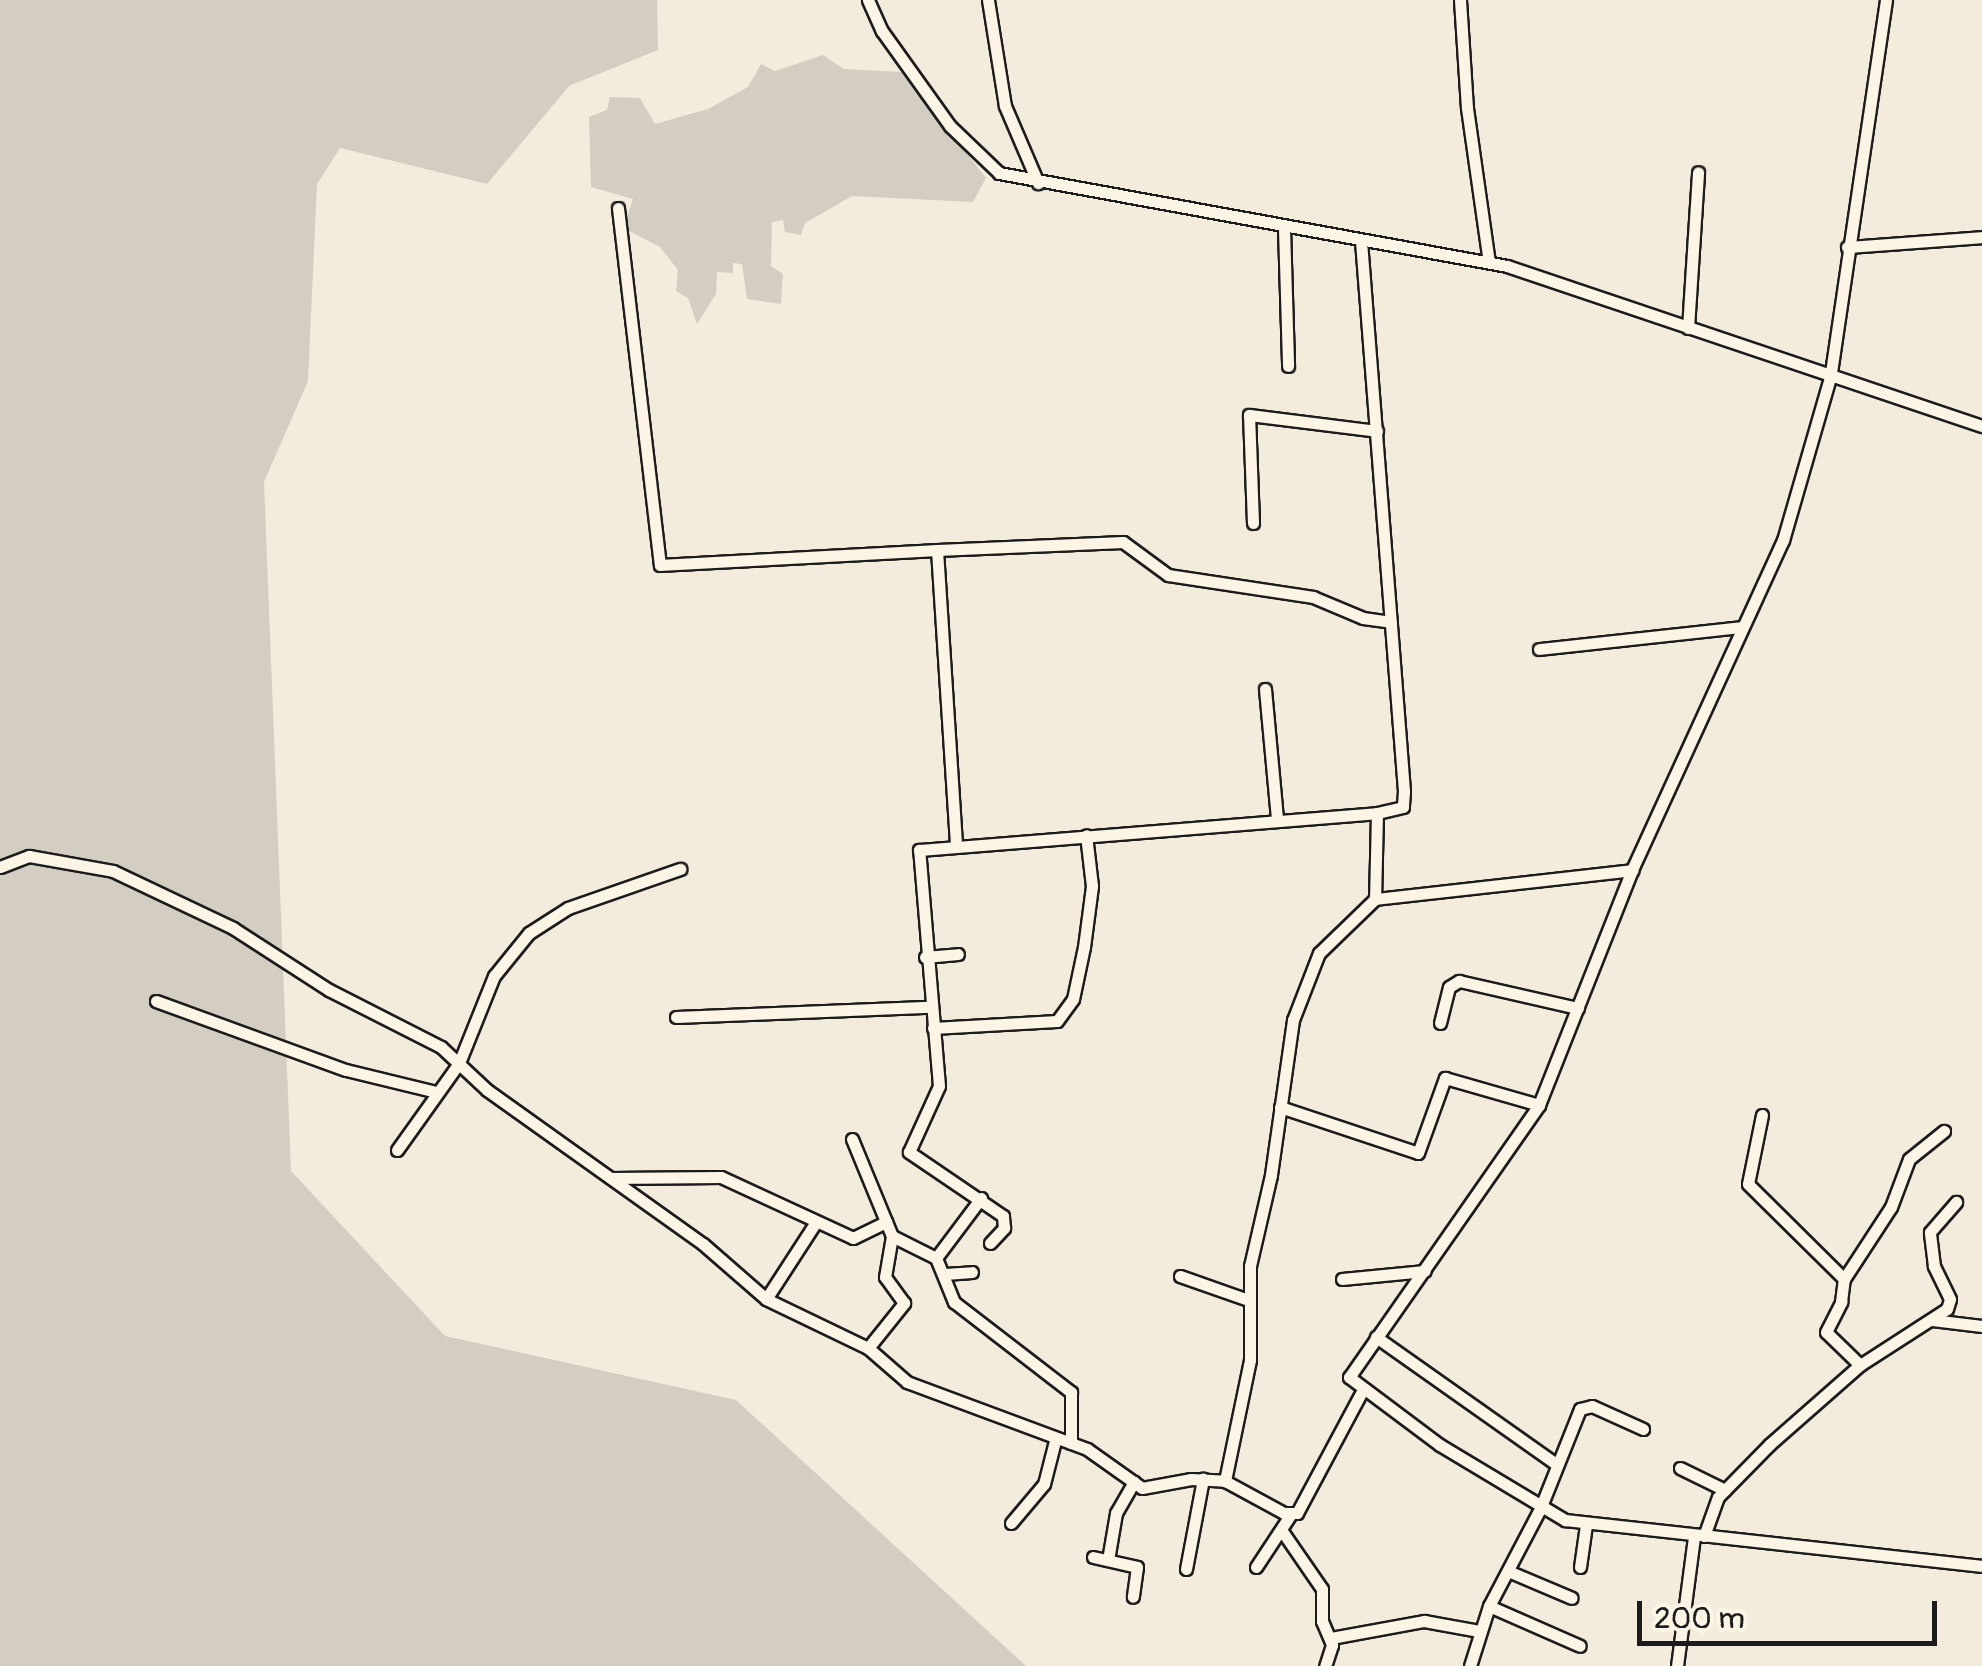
<!DOCTYPE html>
<style>
body{margin:0}
#map{position:relative;width:1982px;height:1666px;overflow:hidden;background:#f3ecdd;font-family:Pangolin,sans-serif}
div>[style]{position:absolute}
.green>*{inset:0;background:#d3cec1}
.roads{filter:drop-shadow(2px 0 #1c1c1c) drop-shadow(-2px 0 #1c1c1c) drop-shadow(0 2px #1c1c1c) drop-shadow(0 -2px #1c1c1c)}
.street>*{height:11px;margin:-5.5px;padding:0 5.5px;transform-origin:5.5px;border-radius:5.5px;background:#fcf5e5}
span{translate:-50% -50%;white-space:nowrap;text-align:center;line-height:1.15;-webkit-text-stroke:8px #fcf5e5;paint-order:stroke}
.scale{position:absolute;left:1637px;top:1601px;width:300px;height:45px;box-sizing:border-box;border:5px solid #1c1c1c;border-top:0;padding-left:12px;font-size:30px;line-height:35px;white-space:nowrap;color:#1c1c1c;-webkit-text-stroke:8px #fcf5e5;paint-order:stroke}
</style>
<div id="map">
<div class="green">
<div style="clip-path:polygon(0 0,657px 0,658px 50px,569px 86px,487px 184px,340px 148px,317px 184px,308px 381px,264px 482px,291px 1171px,445px 1336px,736px 1400px,1026px 1666px,0 1666px)"></div>
<div style="clip-path:polygon(823px 55px,844px 69px,903px 72px,986px 178px,973px 202px,852px 196px,805px 223px,801px 235px,785px 232px,783px 220px,772px 222px,771px 266px,783px 274px,781px 304px,747px 299px,742px 264px,733px 263px,733px 273px,717px 272px,716px 294px,697px 324px,688px 298px,676px 291px,678px 270px,660px 247px,623px 228px,633px 199px,591px 187px,589px 117px,607px 110px,610px 97px,640px 98px,655px 124px,708px 109px,748px 87px,761px 64px,775px 71px)"></div>
</div>
<div class="roads">
<div class="street">
<div style="left:868px;top:0;width:34px;rotate:66deg"></div>
<div style="left:882px;top:31px;width:117px;rotate:54.4deg"></div>
<div style="left:950px;top:126px;width:68px;rotate:43.8deg"></div>
<div style="left:999px;top:173px;width:516px;rotate:10.37deg"></div>
<div style="left:1507px;top:266px;width:501px;rotate:18.62deg"></div>
<div style="left:988px;top:0;width:107px;rotate:80.9deg"></div>
<div style="left:1005px;top:106px;width:84px;rotate:66.8deg"></div>
<div style="left:1460px;top:0;width:108px;rotate:86.3deg"></div>
<div style="left:1467px;top:108px;width:156px;rotate:81.9deg"></div>
<div style="left:1886px;top:0;width:378px;rotate:98.4deg"></div>
<div style="left:1831px;top:374px;width:173px;rotate:106.1deg"></div>
<div style="left:1783px;top:540px;width:363px;rotate:114.6deg"></div>
<div style="left:1632px;top:870px;width:253px;rotate:111.6deg"></div>
<div style="left:1539px;top:1105px;width:332px;rotate:124.9deg"></div>
<div style="left:1349px;top:1377px;width:114px;rotate:36.8deg"></div>
<div style="left:1440px;top:1445px;width:146px;rotate:31deg"></div>
<div style="left:1565px;top:1520px;width:420px;rotate:6.3deg"></div>
<div style="left:618px;top:208px;width:359px;rotate:83.3deg"></div>
<div style="left:660px;top:565px;width:277px;rotate:-3.1deg"></div>
<div style="left:937px;top:550px;width:296px;rotate:86.3deg"></div>
<div style="left:1284px;top:228px;width:138px;rotate:88.3deg"></div>
<div style="left:1361px;top:241px;width:552px;rotate:85.53deg"></div>
<div style="left:1404px;top:791px;width:16px;rotate:94deg"></div>
<div style="left:1403px;top:807px;width:27px;rotate:167deg"></div>
<div style="left:1847px;top:247px;width:135px;rotate:-4.2deg"></div>
<div style="left:1688px;top:328px;width:156px;rotate:-86.3deg"></div>
<div style="left:1253px;top:523px;width:108px;rotate:-92.1deg"></div>
<div style="left:1249px;top:415px;width:129px;rotate:7.1deg"></div>
<div style="left:937px;top:550px;width:186px;rotate:-2.5deg"></div>
<div style="left:1123px;top:542px;width:56px;rotate:36.3deg"></div>
<div style="left:1168px;top:575px;width:147px;rotate:8.6deg"></div>
<div style="left:1313px;top:597px;width:54px;rotate:22.8deg"></div>
<div style="left:1363px;top:618px;width:28px;rotate:8deg"></div>
<div style="left:1539px;top:649px;width:204px;rotate:-6.2deg"></div>
<div style="left:1265px;top:689px;width:131px;rotate:84.7deg"></div>
<div style="left:0;top:867px;width:31px;rotate:-21deg"></div>
<div style="left:29px;top:856px;width:85px;rotate:10.1deg"></div>
<div style="left:113px;top:871px;width:133px;rotate:25.4deg"></div>
<div style="left:233px;top:928px;width:114px;rotate:32.9deg"></div>
<div style="left:329px;top:990px;width:126px;rotate:27deg"></div>
<div style="left:441px;top:1047px;width:63px;rotate:43.1deg"></div>
<div style="left:487px;top:1090px;width:265px;rotate:35.5deg"></div>
<div style="left:703px;top:1244px;width:84px;rotate:41.1deg"></div>
<div style="left:766px;top:1299px;width:113px;rotate:25.7deg"></div>
<div style="left:868px;top:1348px;width:52px;rotate:41.1deg"></div>
<div style="left:907px;top:1382px;width:192px;rotate:20.4deg"></div>
<div style="left:1087px;top:1449px;width:67px;rotate:35.3deg"></div>
<div style="left:1142px;top:1488px;width:50px;rotate:-10.4deg"></div>
<div style="left:1191px;top:1479px;width:34px;rotate:3deg"></div>
<div style="left:1225px;top:1481px;width:67px;rotate:28.5deg"></div>
<div style="left:1284px;top:1513px;width:13px"></div>
<div style="left:1297px;top:1513px;width:136px;rotate:-61.9deg"></div>
<div style="left:1375px;top:899px;width:259px;rotate:-6.4deg"></div>
<div style="left:925px;top:957px;width:33px;rotate:-5deg"></div>
<div style="left:156px;top:1001px;width:202px;rotate:20deg"></div>
<div style="left:346px;top:1070px;width:93px;rotate:13.7deg"></div>
<div style="left:676px;top:1017px;width:254px;rotate:-2.3deg"></div>
<div style="left:1440px;top:1023px;width:37px;rotate:-76deg"></div>
<div style="left:1449px;top:987px;width:12px;rotate:-31deg"></div>
<div style="left:1459px;top:981px;width:122px;rotate:12.8deg"></div>
<div style="left:933px;top:1028px;width:124px;rotate:-3.2deg"></div>
<div style="left:1057px;top:1021px;width:27px;rotate:-54deg"></div>
<div style="left:1073px;top:999px;width:53px;rotate:-78.1deg"></div>
<div style="left:1084px;top:947px;width:62px;rotate:-82.5deg"></div>
<div style="left:1092px;top:886px;width:51px;rotate:-96.7deg"></div>
<div style="left:1280px;top:1107px;width:145px;rotate:18.4deg"></div>
<div style="left:1418px;top:1153px;width:80px;rotate:-70.2deg"></div>
<div style="left:1445px;top:1078px;width:98px;rotate:16deg"></div>
<div style="left:1762px;top:1115px;width:70px;rotate:101.5deg"></div>
<div style="left:1748px;top:1184px;width:135px;rotate:44.7deg"></div>
<div style="left:852px;top:1139px;width:105px;rotate:67.6deg"></div>
<div style="left:892px;top:1236px;width:49px;rotate:26.6deg"></div>
<div style="left:936px;top:1258px;width:48px;rotate:67.8deg"></div>
<div style="left:954px;top:1302px;width:148px;rotate:37.6deg"></div>
<div style="left:1071px;top:1392px;width:51px;rotate:90deg"></div>
<div style="left:397px;top:1150px;width:107px;rotate:-54.5deg"></div>
<div style="left:459px;top:1063px;width:94px;rotate:-68.1deg"></div>
<div style="left:494px;top:976px;width:55px;rotate:-50.9deg"></div>
<div style="left:529px;top:933px;width:46px;rotate:-32.7deg"></div>
<div style="left:568px;top:908px;width:119px;rotate:-19.2deg"></div>
<div style="left:611px;top:1178px;width:110px;rotate:-0.5deg"></div>
<div style="left:721px;top:1177px;width:145px;rotate:24.8deg"></div>
<div style="left:853px;top:1238px;width:37px;rotate:-26deg"></div>
<div style="left:990px;top:1243px;width:21px;rotate:-47deg"></div>
<div style="left:1004px;top:1228px;width:12px;rotate:-95deg"></div>
<div style="left:1003px;top:1216px;width:114px;rotate:-145.8deg"></div>
<div style="left:909px;top:1152px;width:72px;rotate:-65.6deg"></div>
<div style="left:939px;top:1086px;width:237px;rotate:-94.8deg"></div>
<div style="left:919px;top:850px;width:459px;rotate:-4.6deg"></div>
<div style="left:1377px;top:813px;width:86px;rotate:91.3deg"></div>
<div style="left:1375px;top:899px;width:78px;rotate:136deg"></div>
<div style="left:1319px;top:953px;width:72px;rotate:111.2deg"></div>
<div style="left:1293px;top:1020px;width:157px;rotate:98.1deg"></div>
<div style="left:1271px;top:1175px;width:93px;rotate:103deg"></div>
<div style="left:1250px;top:1266px;width:94px;rotate:90deg"></div>
<div style="left:1250px;top:1360px;width:124px;rotate:101.7deg"></div>
<div style="left:936px;top:1258px;width:75px;rotate:-53.1deg"></div>
<div style="left:945px;top:1274px;width:27px;rotate:-4deg"></div>
<div style="left:1180px;top:1276px;width:72px;rotate:19.4deg"></div>
<div style="left:1342px;top:1279px;width:83px;rotate:-5.5deg"></div>
<div style="left:766px;top:1299px;width:92px;rotate:-57deg"></div>
<div style="left:1932px;top:1320px;width:50px;rotate:6.8deg"></div>
<div style="left:1376px;top:1337px;width:220px;rotate:35.2deg"></div>
<div style="left:868px;top:1348px;width:58px;rotate:-51.3deg"></div>
<div style="left:904px;top:1303px;width:32px;rotate:-126deg"></div>
<div style="left:885px;top:1277px;width:42px;rotate:-80.3deg"></div>
<div style="left:1860px;top:1365px;width:47px;rotate:-135.9deg"></div>
<div style="left:1826px;top:1332px;width:34px;rotate:-63deg"></div>
<div style="left:1841px;top:1302px;width:23px;rotate:-83deg"></div>
<div style="left:1844px;top:1279px;width:86px;rotate:-56.9deg"></div>
<div style="left:1891px;top:1207px;width:51px;rotate:-69.4deg"></div>
<div style="left:1909px;top:1159px;width:45px;rotate:-38.7deg"></div>
<div style="left:1680px;top:1468px;width:50px;rotate:26.1deg"></div>
<div style="left:1011px;top:1523px;width:51px;rotate:-49.8deg"></div>
<div style="left:1044px;top:1484px;width:44px;rotate:-75.7deg"></div>
<div style="left:1282px;top:1531px;width:70px;rotate:55.4deg"></div>
<div style="left:1322px;top:1589px;width:32px;rotate:90deg"></div>
<div style="left:1322px;top:1621px;width:26px;rotate:67deg"></div>
<div style="left:1332px;top:1645px;width:22px;rotate:108deg"></div>
<div style="left:1704px;top:1536px;width:41px;rotate:-70.3deg"></div>
<div style="left:1718px;top:1497px;width:74px;rotate:-45.5deg"></div>
<div style="left:1770px;top:1444px;width:120px;rotate:-41.3deg"></div>
<div style="left:1860px;top:1365px;width:103px;rotate:-32.8deg"></div>
<div style="left:1947px;top:1309px;width:10px;rotate:-73deg"></div>
<div style="left:1950px;top:1299px;width:37px;rotate:-116deg"></div>
<div style="left:1934px;top:1266px;width:34px;rotate:-97deg"></div>
<div style="left:1930px;top:1232px;width:40px;rotate:-49deg"></div>
<div style="left:1093px;top:1557px;width:45px;rotate:12.8deg"></div>
<div style="left:1137px;top:1567px;width:30px;rotate:98deg"></div>
<div style="left:1108px;top:1560px;width:48px;rotate:-80.3deg"></div>
<div style="left:1116px;top:1513px;width:36px;rotate:-60deg"></div>
<div style="left:1256px;top:1567px;width:64px;rotate:-56.6deg"></div>
<div style="left:1580px;top:1567px;width:42px;rotate:-81.9deg"></div>
<div style="left:1186px;top:1569px;width:92px;rotate:-79.3deg"></div>
<div style="left:1508px;top:1571px;width:69px;rotate:22.9deg"></div>
<div style="left:1489px;top:1606px;width:99px;rotate:23.7deg"></div>
<div style="left:1331px;top:1638px;width:95px;rotate:-10.4deg"></div>
<div style="left:1424px;top:1621px;width:56px;rotate:10.3deg"></div>
<div style="left:1470px;top:1666px;width:63px;rotate:-72.4deg"></div>
<div style="left:1489px;top:1606px;width:110px;rotate:-62.3deg"></div>
<div style="left:1540px;top:1509px;width:108px;rotate:-68.2deg"></div>
<div style="left:1580px;top:1409px;width:12px;rotate:-14deg"></div>
<div style="left:1592px;top:1406px;width:56px;rotate:24.3deg"></div>
<div style="left:1677px;top:1666px;width:131px;rotate:-82.5deg"></div>
</div>
</div>
<div class="scale">200 m</div>
</div>
